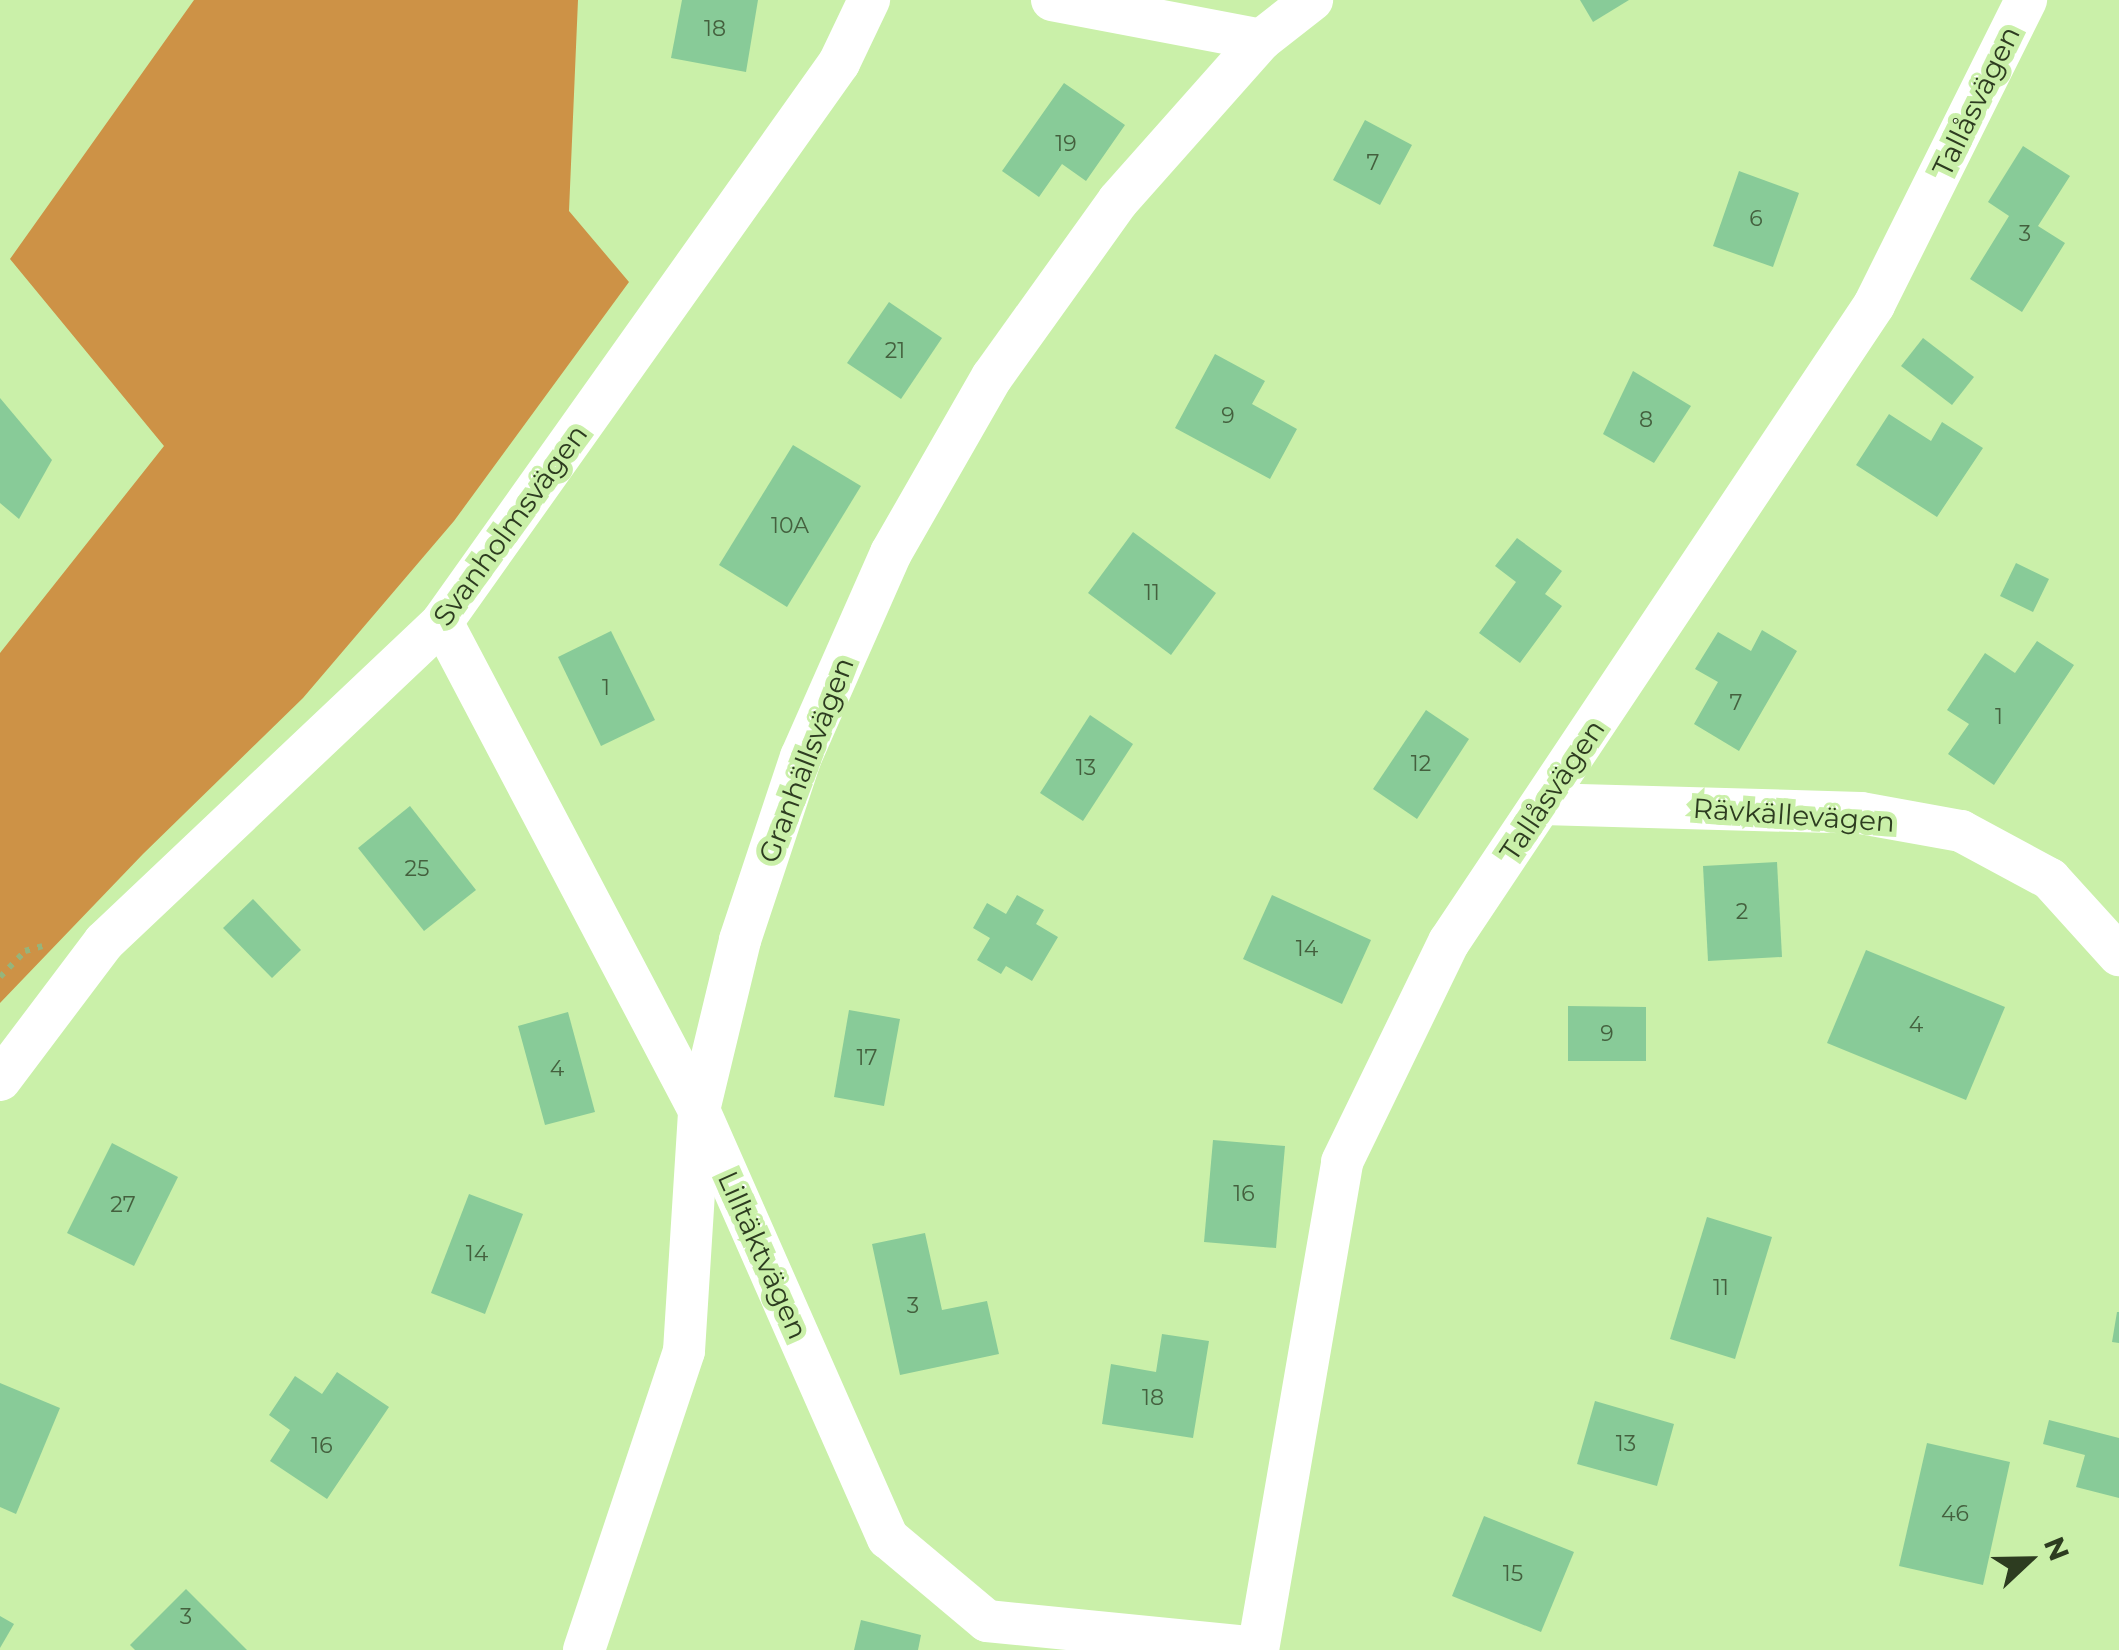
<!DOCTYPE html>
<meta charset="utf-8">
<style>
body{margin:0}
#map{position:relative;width:2119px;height:1650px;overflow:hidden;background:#caf0a9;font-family:Montserrat,sans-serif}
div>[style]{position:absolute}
.forest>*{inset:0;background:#cd9246}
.building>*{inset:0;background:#88cb98}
.path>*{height:6px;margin-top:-3px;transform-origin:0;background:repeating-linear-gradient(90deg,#96b47b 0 5px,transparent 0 13px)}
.street>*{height:42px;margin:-21px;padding:0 21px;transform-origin:21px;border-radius:21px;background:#fff}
span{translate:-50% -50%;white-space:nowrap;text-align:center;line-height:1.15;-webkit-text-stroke:10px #caf0a9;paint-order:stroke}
.number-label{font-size:22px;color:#44603e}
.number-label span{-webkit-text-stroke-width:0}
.street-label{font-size:28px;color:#2d3c20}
.north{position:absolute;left:1979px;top:1510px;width:100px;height:100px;-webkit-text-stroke:8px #caf0a9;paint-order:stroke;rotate:68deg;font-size:28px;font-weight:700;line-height:40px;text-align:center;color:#2d3c20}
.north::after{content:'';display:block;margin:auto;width:35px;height:45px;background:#2d3c20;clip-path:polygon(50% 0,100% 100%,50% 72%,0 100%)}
</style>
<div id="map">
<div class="forest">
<div style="clip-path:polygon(194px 0,578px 0,569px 211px,629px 282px,454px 521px,303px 698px,143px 854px,0 1003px,0 653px,164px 446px,10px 259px)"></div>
</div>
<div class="building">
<div style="clip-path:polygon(682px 0,758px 0,746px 72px,671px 58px)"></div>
<div style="clip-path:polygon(1580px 0,1629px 0,1593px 22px)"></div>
<div style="clip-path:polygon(1064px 83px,1125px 125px,1086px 181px,1062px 164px,1039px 197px,1002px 171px)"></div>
<div style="clip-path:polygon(1365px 120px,1412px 145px,1380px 205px,1333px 180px)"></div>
<div style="clip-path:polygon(2023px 146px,2070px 176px,2038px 226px,2065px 243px,2022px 312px,1970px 279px,2009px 216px,1988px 202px)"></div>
<div style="clip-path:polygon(1739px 171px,1799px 193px,1773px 267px,1713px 246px)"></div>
<div style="clip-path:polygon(889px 302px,942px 338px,901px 399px,847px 363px)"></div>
<div style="clip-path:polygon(1923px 338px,1974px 377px,1952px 405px,1901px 366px)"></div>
<div style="clip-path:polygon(1215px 354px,1265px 381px,1252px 404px,1297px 429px,1270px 479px,1175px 428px)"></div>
<div style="clip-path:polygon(1633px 371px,1691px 406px,1654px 463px,1603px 434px)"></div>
<div style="clip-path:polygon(0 398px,52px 460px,19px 519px,0 503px)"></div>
<div style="clip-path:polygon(1889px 414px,1931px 441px,1942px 422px,1983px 448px,1937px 517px,1856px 465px)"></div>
<div style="clip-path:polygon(793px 445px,861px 486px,787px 607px,719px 565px)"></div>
<div style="clip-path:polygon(1133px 532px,1216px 593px,1171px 655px,1088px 593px)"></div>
<div style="clip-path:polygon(1517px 538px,1562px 571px,1545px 594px,1562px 606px,1520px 663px,1479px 633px,1516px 582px,1495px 566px)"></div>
<div style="clip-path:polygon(2016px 563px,2049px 579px,2033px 612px,2000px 596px)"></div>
<div style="clip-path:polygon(1762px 630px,1797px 651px,1739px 751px,1694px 724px,1718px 682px,1695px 669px,1718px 632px,1751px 651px)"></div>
<div style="clip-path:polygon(611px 631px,655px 720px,601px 746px,558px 657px)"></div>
<div style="clip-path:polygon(2037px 641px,2074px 665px,1994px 785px,1948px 754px,1969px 724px,1947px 710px,1985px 653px,2015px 673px)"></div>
<div style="clip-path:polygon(1426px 710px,1469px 739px,1417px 819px,1373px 789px)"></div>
<div style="clip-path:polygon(1090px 715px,1133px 744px,1083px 821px,1040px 793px)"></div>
<div style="clip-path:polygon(410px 806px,476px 890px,424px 931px,358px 848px)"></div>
<div style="clip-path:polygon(1777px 862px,1782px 957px,1708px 961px,1703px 866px)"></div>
<div style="clip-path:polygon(1017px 895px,1044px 910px,1036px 924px,1058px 937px,1032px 981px,1006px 966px,1001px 974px,977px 960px,990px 938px,973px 928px,987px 903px,1006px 914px)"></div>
<div style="clip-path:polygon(1272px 895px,1371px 940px,1342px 1004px,1243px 959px)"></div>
<div style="clip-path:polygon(253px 899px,301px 950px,272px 978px,223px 928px)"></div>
<div style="clip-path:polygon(1866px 950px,2005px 1007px,1966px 1100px,1827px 1043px)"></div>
<div style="clip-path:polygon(1568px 1006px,1646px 1007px,1646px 1061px,1568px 1061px)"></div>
<div style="clip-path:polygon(849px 1010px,900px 1019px,884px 1106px,834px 1097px)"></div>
<div style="clip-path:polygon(568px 1012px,595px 1112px,545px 1125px,518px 1026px)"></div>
<div style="clip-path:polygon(1213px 1140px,1285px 1146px,1276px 1248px,1204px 1242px)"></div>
<div style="clip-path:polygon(112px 1143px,178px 1177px,134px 1266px,67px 1233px)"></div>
<div style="clip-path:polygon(469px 1194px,523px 1214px,485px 1314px,431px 1293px)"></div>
<div style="clip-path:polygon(1707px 1217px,1772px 1237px,1735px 1359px,1670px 1339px)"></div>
<div style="clip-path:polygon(925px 1233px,942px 1310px,987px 1301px,999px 1354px,900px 1375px,872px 1244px)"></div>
<div style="clip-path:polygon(2117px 1312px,2119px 1312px,2119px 1343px,2112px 1342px)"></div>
<div style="clip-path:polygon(1162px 1334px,1209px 1341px,1193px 1438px,1102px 1424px,1111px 1364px,1156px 1372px)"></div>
<div style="clip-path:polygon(337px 1372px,389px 1407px,327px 1499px,270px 1461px,290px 1430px,269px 1415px,295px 1376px,322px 1394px)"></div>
<div style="clip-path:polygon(0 1383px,60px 1408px,16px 1514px,0 1507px)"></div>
<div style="clip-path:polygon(1595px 1401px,1674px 1424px,1657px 1486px,1577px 1464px)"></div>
<div style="clip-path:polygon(2049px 1420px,2119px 1438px,2119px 1498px,2076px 1487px,2085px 1455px,2043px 1444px)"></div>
<div style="clip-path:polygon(1927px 1443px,2010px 1462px,1983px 1585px,1899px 1566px)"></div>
<div style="clip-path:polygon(1484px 1516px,1574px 1552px,1541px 1632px,1452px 1596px)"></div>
<div style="clip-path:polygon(186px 1589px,247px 1650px,135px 1650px,130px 1645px)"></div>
<div style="clip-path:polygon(0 1616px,14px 1624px,0 1648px)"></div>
<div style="clip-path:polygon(861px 1620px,921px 1635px,918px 1650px,854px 1650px)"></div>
</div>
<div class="path">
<div style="left:0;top:977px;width:36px;rotate:-46deg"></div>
<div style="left:25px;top:951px;width:18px;rotate:-16deg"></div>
</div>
<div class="street">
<div style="left:1052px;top:0;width:213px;rotate:10.8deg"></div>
<div style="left:442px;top:622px;width:552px;rotate:62.23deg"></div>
<div style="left:699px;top:1110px;width:468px;rotate:66.2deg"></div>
<div style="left:888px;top:1538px;width:129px;rotate:40deg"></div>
<div style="left:987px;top:1621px;width:272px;rotate:5.7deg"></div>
<div style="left:1543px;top:804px;width:318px;rotate:1.6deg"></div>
<div style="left:1861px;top:813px;width:102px;rotate:10.2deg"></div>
<div style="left:1961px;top:831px;width:101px;rotate:28.3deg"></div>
<div style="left:2050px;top:879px;width:103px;rotate:47.8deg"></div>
<div style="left:0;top:1080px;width:173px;rotate:-53deg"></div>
<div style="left:104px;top:942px;width:465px;rotate:-43.4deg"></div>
<div style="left:442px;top:622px;width:686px;rotate:-54.62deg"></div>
<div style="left:839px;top:63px;width:70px;rotate:-64.5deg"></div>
<div style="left:584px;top:1650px;width:315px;rotate:-71.5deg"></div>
<div style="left:684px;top:1351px;width:241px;rotate:-86.4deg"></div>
<div style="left:699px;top:1110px;width:175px;rotate:-76.4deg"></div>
<div style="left:740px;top:940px;width:193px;rotate:-71.6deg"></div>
<div style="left:801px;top:757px;width:223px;rotate:-66.2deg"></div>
<div style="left:891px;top:553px;width:203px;rotate:-60.2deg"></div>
<div style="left:992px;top:377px;width:216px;rotate:-54.4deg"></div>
<div style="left:1118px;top:201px;width:215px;rotate:-48.4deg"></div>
<div style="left:1261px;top:40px;width:65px;rotate:-38.1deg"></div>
<div style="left:1258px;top:1650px;width:495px;rotate:-80.2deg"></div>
<div style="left:1342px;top:1162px;width:245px;rotate:-64.1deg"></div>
<div style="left:1449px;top:942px;width:766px;rotate:-56.29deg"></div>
<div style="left:1874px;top:305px;width:341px;rotate:-63.5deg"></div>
</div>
<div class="number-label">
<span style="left:715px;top:29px">18</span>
<span style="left:1066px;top:144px">19</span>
<span style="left:1373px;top:163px">7</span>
<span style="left:1756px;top:219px">6</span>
<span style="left:2025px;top:234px">3</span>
<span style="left:895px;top:351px">21</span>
<span style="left:1228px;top:416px">9</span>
<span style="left:1646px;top:420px">8</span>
<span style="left:790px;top:526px">10A</span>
<span style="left:1152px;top:593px">11</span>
<span style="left:606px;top:688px">1</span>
<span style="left:1736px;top:703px">7</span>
<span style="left:1999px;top:717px">1</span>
<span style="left:1421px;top:764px">12</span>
<span style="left:1086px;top:768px">13</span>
<span style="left:417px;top:869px">25</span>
<span style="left:1742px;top:912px">2</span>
<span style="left:1307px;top:949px">14</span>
<span style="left:1916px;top:1025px">4</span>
<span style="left:1607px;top:1034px">9</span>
<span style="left:867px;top:1058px">17</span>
<span style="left:557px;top:1069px">4</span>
<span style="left:1244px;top:1194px">16</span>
<span style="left:123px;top:1205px">27</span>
<span style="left:477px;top:1254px">14</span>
<span style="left:1721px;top:1288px">11</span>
<span style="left:913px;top:1306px">3</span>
<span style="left:1153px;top:1398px">18</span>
<span style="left:1626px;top:1444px">13</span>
<span style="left:322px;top:1446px">16</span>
<span style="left:1955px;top:1514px">46</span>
<span style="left:1513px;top:1574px">15</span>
<span style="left:186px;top:1617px">3</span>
</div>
<div class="street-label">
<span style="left:1976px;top:101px;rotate:-64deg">Tallåsvägen</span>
<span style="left:510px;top:525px;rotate:-54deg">Svanholmsvägen</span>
<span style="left:806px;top:760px;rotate:-69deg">Granhällsvägen</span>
<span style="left:1552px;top:790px;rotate:-56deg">Tallåsvägen</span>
<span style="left:1794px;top:815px;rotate:4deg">Rävkällevägen</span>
<span style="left:763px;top:1255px;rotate:66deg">Lilltäktvägen</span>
</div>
<div class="north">N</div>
</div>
